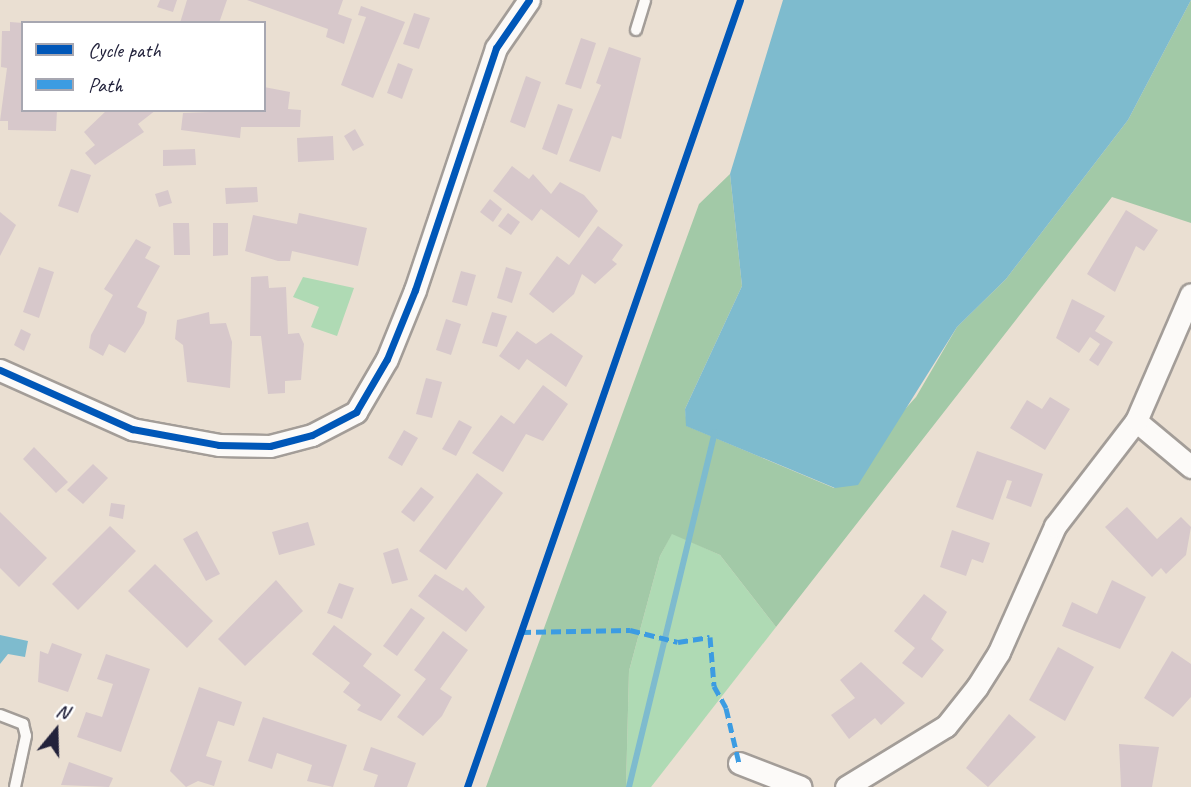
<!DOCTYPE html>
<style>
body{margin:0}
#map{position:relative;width:1191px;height:787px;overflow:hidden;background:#eadfd2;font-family:Caveat,sans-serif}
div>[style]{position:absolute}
.green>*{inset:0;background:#afdab4}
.forest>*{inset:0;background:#a2c9a7}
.water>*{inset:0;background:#7ebbce}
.stream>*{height:6px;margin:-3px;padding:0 3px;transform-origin:3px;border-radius:3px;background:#7ebbce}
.building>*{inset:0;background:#d7c8cb}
.roads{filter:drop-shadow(2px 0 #a39d98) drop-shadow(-2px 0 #a39d98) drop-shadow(0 2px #a39d98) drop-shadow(0 -2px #a39d98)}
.service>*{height:10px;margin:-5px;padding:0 5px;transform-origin:5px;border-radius:5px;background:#fcfaf8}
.minor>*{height:21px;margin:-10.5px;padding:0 10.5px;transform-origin:10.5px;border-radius:10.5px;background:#fcfaf8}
.quiet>*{height:5px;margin-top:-2.5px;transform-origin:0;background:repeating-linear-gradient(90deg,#3c9ce2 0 10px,transparent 0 15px)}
.cycleway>*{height:7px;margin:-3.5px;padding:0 3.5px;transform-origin:3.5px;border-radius:3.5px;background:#0057b8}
span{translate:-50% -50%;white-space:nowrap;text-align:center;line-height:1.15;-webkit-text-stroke:5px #fff;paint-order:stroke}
.legend{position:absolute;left:21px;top:21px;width:245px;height:91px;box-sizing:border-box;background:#fff;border:2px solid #a7a7b1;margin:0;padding:9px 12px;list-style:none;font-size:21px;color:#22223b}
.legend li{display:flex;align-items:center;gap:14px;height:35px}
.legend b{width:35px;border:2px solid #a7a7b1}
.north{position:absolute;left:21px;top:696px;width:70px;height:70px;-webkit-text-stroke:5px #fff;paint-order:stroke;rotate:19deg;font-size:19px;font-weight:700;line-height:28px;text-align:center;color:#22223b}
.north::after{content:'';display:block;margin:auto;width:24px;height:32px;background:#22223b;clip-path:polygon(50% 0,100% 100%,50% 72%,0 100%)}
</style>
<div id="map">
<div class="green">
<div style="clip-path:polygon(303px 277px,354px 288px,337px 336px,311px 327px,319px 307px,293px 297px)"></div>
<div style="clip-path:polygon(672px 533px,720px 555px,776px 627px,651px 787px,626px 787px,629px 671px,660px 556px)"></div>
</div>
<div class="forest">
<div style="clip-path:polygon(1191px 0,1191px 223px,1112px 197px,776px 627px,720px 555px,672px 534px,660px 556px,629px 671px,626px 787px,486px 787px,699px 204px,730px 174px,742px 286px,685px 409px,687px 426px,834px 488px,916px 397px,957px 327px,1006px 279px,1128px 120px)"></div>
</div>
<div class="water">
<div style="clip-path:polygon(783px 0,1191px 0,1128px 120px,1006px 279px,957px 327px,858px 485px,835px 488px,686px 426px,685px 409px,742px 286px,730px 174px)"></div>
<div style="clip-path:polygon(0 635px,28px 641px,25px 657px,8px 654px,0 664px)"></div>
</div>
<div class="stream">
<div style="left:629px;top:787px;width:365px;rotate:-76.4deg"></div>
</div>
<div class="building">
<div style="clip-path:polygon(160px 0,177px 0,173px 12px,157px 7px)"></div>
<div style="clip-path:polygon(187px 0,227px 0,219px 23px,180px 23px)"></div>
<div style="clip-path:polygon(247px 0,343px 0,338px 14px,352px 19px,344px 44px,326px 37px,328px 29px)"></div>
<div style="clip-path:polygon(361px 6px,405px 22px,373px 98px,341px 85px,366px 17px,358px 15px)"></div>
<div style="clip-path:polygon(414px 13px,430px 18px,419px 49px,403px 44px)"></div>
<div style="clip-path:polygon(10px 22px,23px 23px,23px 110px,57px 110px,56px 131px,8px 130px,8px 121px,0 121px,7px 68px,1px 67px,2px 31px,10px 31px)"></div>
<div style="clip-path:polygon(581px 38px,596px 43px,581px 89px,565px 84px)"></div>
<div style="clip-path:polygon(609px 47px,641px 58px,621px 139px,612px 136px,600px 172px,569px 161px,601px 85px,596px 83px)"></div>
<div style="clip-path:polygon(398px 63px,413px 69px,402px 99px,387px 93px)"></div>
<div style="clip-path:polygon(526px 76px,541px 82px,525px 128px,510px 122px)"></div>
<div style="clip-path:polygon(264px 87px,290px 92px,288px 109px,301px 110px,300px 127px,241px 127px,240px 138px,181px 130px,183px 113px,264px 110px)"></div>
<div style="clip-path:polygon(558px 104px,573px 109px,557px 155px,542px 149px)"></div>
<div style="clip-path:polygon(107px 110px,156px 110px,138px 124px,144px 132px,95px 165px,85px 153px,95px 145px,84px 132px)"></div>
<div style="clip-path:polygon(355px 129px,364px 145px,353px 151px,344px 136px)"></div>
<div style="clip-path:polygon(333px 136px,334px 160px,298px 162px,297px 138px)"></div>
<div style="clip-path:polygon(195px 149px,196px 165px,163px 166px,163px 150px)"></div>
<div style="clip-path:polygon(512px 166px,529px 179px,533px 174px,551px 194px,560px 182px,584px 195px,598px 211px,579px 238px,541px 209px,532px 221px,493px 191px)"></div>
<div style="clip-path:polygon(71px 169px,91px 175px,78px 213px,58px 206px)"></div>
<div style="clip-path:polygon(257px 187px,258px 202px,226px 204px,225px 188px)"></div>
<div style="clip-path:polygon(168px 190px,172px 203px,159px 207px,155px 194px)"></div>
<div style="clip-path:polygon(490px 199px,502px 209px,493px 222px,480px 212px)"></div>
<div style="clip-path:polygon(1126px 210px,1158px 230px,1144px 251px,1136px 246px,1115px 292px,1087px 274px)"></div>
<div style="clip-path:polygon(0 212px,16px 225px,0 256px)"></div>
<div style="clip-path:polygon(299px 213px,367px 228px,358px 266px,292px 251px,290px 261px,278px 261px,245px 251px,253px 215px,297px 224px)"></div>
<div style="clip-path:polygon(508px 213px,520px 222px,511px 235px,498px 226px)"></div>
<div style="clip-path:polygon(173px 223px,189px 223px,190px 255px,174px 255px)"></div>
<div style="clip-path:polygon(213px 223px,228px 223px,228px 255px,213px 256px)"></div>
<div style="clip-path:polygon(598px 226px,623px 245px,612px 260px,617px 264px,595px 284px,582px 274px,574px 294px,553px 313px,529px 294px,557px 256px,569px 265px)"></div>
<div style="clip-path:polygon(136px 239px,151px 247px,145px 258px,160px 266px,137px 307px,147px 312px,144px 323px,125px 353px,109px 344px,103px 356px,89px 348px,91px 335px,113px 295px,104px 289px)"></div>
<div style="clip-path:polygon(39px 267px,54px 272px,39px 318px,23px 312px)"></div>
<div style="clip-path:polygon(506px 267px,522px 272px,512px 303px,497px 298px)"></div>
<div style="clip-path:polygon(461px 271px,476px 275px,467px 306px,452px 302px)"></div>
<div style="clip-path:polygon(268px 276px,269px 288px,286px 287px,288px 334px,299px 333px,304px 344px,301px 380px,285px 381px,285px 393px,268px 394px,261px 336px,250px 336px,251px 277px)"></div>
<div style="clip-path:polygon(1072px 299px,1105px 316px,1095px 331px,1113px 342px,1098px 366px,1089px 360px,1100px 344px,1090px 337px,1079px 353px,1056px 338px)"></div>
<div style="clip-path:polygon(209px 312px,210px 324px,226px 323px,232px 342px,230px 388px,187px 382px,183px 345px,175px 339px,177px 320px)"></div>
<div style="clip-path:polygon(492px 312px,507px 316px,497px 347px,482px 343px)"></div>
<div style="clip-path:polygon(446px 319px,461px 324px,451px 355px,436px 350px)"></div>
<div style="clip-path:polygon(21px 329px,31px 334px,24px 351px,14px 345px)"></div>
<div style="clip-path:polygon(517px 331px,536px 344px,551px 333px,583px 356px,566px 387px,527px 359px,519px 370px,499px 356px)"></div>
<div style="clip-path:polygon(426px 378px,442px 382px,432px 418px,416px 414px)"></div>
<div style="clip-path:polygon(543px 385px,568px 404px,543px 441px,526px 434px,503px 472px,472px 453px,501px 415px,514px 424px)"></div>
<div style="clip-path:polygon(1050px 397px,1070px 409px,1045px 450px,1010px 428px,1027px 400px,1042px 409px)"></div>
<div style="clip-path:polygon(459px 420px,472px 427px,456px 456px,442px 449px)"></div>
<div style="clip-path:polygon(404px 430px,418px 438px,402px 466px,388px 458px)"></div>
<div style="clip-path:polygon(34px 447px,68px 482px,56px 493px,23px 459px)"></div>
<div style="clip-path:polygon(977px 451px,1043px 474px,1031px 507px,1006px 498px,1012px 481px,1007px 480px,993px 520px,956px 507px)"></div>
<div style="clip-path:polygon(93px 464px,108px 478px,83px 504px,67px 490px)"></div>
<div style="clip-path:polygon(477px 473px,503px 493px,446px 570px,419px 551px)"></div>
<div style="clip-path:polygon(421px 487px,434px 497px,414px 522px,401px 512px)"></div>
<div style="clip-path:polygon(111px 503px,125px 505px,123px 519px,109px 516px)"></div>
<div style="clip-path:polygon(1127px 507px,1157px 539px,1181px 517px,1191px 527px,1186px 555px,1166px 574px,1161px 568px,1152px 577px,1105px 527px)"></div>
<div style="clip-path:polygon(0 512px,47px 558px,19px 587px,0 568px)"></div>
<div style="clip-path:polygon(308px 522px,315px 545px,279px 555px,272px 532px)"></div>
<div style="clip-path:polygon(110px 526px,136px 551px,78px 610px,52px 584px)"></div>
<div style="clip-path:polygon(952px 530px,990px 543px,983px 563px,972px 559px,966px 576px,940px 567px)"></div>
<div style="clip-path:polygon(197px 531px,220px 574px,206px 581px,183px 539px)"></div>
<div style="clip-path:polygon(398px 548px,408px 580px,392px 584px,383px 553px)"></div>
<div style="clip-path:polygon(155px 564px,213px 621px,187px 648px,128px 591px)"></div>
<div style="clip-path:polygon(435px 574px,463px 591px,466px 587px,485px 607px,466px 632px,418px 596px)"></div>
<div style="clip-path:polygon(276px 580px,303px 611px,245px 666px,218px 639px)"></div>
<div style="clip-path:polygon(1112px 580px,1146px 597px,1120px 649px,1062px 626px,1072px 602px,1097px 614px)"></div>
<div style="clip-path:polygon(339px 583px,354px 588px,342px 619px,327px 613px)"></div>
<div style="clip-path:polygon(924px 594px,947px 612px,931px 639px,944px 650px,922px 678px,902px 663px,915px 648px,894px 631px)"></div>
<div style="clip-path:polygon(411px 608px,425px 618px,397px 656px,383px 646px)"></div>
<div style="clip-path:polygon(334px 625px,372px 654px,363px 666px,401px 695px,381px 721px,357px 710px,361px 705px,343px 692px,350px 683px,312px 654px)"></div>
<div style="clip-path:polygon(443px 631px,468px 650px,440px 689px,452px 697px,442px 716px,423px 736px,397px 717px,426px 679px,414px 670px)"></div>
<div style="clip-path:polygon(52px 643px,82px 654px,68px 692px,38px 682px,40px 651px,48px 654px)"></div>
<div style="clip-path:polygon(1058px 647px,1094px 667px,1065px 721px,1029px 700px)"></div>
<div style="clip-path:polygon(1172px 651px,1191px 664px,1191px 697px,1173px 717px,1144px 698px)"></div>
<div style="clip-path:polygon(106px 654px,150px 669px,121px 752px,77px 737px,86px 712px,102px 717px,113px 684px,97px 679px)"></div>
<div style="clip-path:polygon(861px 662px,905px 703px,881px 725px,875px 718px,849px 739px,831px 715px,855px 698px,840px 680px)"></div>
<div style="clip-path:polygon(199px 687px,242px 702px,234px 726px,218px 721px,206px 756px,222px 761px,214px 786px,198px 781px,186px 787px,170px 771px)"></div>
<div style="clip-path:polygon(1009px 714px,1036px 737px,988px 787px,966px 768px)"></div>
<div style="clip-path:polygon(263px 717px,347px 745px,333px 787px,307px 781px,312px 765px,277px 753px,272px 769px,248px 761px)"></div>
<div style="clip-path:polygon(1119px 744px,1159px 747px,1152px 787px,1121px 787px)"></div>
<div style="clip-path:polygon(371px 747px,416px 763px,407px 787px,374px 787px,378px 775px,363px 770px)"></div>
<div style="clip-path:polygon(69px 762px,113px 778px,109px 787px,61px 785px)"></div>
</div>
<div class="roads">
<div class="service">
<div style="left:636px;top:30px;width:31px;rotate:-73deg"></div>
<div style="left:0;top:715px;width:25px;rotate:21deg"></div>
<div style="left:23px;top:724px;width:12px;rotate:76deg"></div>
<div style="left:26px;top:736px;width:52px;rotate:102.2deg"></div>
</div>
<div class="minor">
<div style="left:0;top:370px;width:145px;rotate:24.1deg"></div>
<div style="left:132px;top:429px;width:88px;rotate:10.4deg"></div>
<div style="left:219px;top:445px;width:51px;rotate:1.1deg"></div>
<div style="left:270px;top:446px;width:43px;rotate:-14.7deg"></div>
<div style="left:312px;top:435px;width:50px;rotate:-27.6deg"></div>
<div style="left:356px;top:412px;width:61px;rotate:-59.7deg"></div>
<div style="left:387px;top:359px;width:74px;rotate:-67.9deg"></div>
<div style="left:415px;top:290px;width:255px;rotate:-71.5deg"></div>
<div style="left:496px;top:48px;width:58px;rotate:-55.5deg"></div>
<div style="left:1136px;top:421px;width:72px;rotate:39.9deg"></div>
<div style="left:739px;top:763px;width:66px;rotate:21.2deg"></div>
<div style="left:846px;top:787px;width:117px;rotate:-31.4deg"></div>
<div style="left:946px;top:726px;width:50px;rotate:-51.5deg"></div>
<div style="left:977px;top:687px;width:41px;rotate:-57.8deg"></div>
<div style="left:999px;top:652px;width:138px;rotate:-66deg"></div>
<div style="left:1055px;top:526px;width:133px;rotate:-52.4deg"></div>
<div style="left:1136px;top:421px;width:138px;rotate:-66.6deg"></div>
</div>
</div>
<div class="quiet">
<div style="left:521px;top:632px;width:109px;rotate:-1.1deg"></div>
<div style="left:630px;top:630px;width:49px;rotate:14deg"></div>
<div style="left:678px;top:642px;width:32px;rotate:-9deg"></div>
<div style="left:710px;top:637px;width:49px;rotate:85.3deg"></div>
<div style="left:714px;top:686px;width:25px;rotate:61deg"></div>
<div style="left:726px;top:708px;width:57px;rotate:76.7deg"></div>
</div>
<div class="cycleway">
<div style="left:0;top:370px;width:145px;rotate:24.1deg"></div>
<div style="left:132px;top:429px;width:88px;rotate:10.4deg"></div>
<div style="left:219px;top:445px;width:51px;rotate:1.1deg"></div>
<div style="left:270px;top:446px;width:43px;rotate:-14.7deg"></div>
<div style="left:312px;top:435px;width:50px;rotate:-27.6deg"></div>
<div style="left:356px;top:412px;width:61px;rotate:-59.7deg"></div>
<div style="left:387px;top:359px;width:74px;rotate:-67.9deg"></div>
<div style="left:415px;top:290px;width:255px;rotate:-71.5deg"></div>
<div style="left:496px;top:48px;width:58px;rotate:-55.5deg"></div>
<div style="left:467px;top:787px;width:833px;rotate:-70.87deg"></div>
</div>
<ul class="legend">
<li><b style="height:9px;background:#0057b8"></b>Cycle path</li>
<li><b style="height:9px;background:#3c9ce2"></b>Path</li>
</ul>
<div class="north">N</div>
</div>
